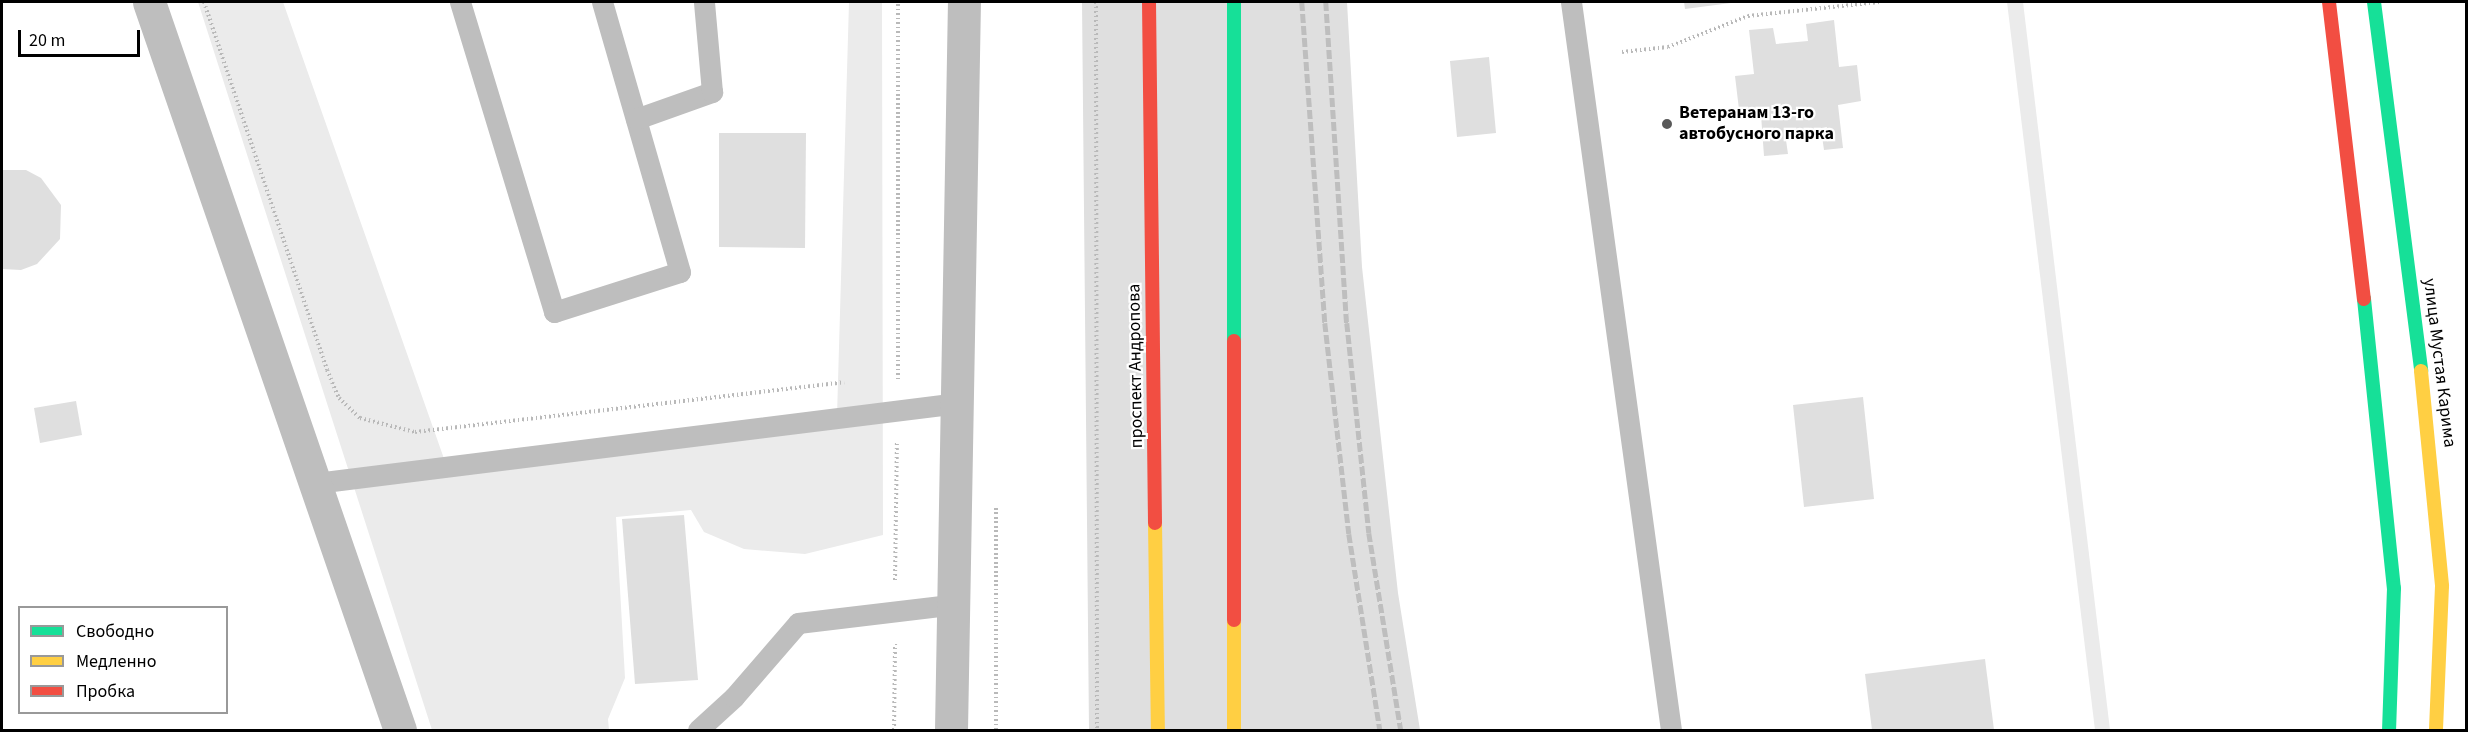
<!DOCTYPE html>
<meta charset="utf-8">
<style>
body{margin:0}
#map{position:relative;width:2468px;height:732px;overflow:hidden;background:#fff;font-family:"Source Sans 3",sans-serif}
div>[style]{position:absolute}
.green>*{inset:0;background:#ebebeb}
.building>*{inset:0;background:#dfdfdf}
.path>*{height:4px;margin-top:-2px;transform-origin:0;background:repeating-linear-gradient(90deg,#b9b9b9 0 1.5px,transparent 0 4.5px)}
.lane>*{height:21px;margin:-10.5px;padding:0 10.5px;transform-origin:10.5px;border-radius:10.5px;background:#bebebe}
.street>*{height:33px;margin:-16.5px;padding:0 16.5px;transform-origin:16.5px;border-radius:16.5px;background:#bebebe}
.fast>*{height:14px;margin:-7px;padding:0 7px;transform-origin:7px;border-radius:7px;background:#16e098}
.slow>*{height:14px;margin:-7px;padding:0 7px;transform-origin:7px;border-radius:7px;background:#ffcf43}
.jam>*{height:14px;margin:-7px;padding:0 7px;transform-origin:7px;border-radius:7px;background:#f24e42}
.rail>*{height:4.5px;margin-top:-2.25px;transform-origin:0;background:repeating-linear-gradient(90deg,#bebebe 0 9px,transparent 0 12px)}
.dots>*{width:16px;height:16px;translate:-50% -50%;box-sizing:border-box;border:3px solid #fff;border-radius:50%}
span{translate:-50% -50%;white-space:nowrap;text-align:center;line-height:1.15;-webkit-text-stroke:4.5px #fff;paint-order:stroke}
.poi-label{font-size:18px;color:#000;font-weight:700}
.left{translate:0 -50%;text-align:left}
.street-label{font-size:18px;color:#000}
.frame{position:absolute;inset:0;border:3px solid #000;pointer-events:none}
.legend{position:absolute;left:18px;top:606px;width:210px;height:108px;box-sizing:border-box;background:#fff;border:2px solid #999;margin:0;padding:8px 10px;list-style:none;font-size:18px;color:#000}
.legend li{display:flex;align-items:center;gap:12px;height:30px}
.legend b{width:30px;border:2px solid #999}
.scale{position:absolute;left:18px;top:30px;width:122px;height:27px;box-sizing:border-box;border:3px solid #000;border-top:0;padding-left:8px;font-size:18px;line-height:21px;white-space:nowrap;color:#000;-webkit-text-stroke:4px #fff;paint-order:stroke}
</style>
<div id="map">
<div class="green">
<div style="clip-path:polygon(198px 2px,283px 2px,448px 470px,837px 416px,849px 2px,882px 2px,883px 535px,805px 554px,744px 549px,704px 532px,691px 510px,616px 517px,625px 678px,608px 719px,609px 730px,432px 730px)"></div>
<div style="clip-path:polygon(2007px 2px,2023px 2px,2110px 730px,2095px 730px)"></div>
</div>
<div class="building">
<div style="clip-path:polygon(1082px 2px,1347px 2px,1362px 267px,1398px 593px,1420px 730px,1089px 730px)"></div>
<div style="clip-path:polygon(1684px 2px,1731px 2px,1731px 3px,1685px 9px)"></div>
<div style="clip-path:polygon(1834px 20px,1839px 67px,1857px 65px,1861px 101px,1838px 105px,1843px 148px,1824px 150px,1822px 136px,1786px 140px,1788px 154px,1764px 156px,1761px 115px,1740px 118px,1735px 76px,1754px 74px,1749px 30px,1773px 28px,1776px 44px,1808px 41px,1806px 24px)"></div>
<div style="clip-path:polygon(1489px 57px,1496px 133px,1457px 137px,1450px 61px)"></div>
<div style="clip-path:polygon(719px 133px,806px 133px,805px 248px,719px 247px)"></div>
<div style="clip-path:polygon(2px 170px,26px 170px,41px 178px,61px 205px,60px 239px,37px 264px,21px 270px,2px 269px)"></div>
<div style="clip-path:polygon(1863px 397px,1874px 499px,1804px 507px,1793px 405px)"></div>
<div style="clip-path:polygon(76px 401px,82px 435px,40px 443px,34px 408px)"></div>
<div style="clip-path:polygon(684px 515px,698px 680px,635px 684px,622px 519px)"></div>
<div style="clip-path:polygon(1985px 659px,1994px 730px,1872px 730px,1865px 674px)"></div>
</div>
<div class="path">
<div style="left:204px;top:2px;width:388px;rotate:71.5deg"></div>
<div style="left:327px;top:370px;width:30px;rotate:67deg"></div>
<div style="left:339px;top:398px;width:29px;rotate:44deg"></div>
<div style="left:360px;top:418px;width:57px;rotate:14.3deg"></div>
<div style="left:415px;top:432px;width:432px;rotate:-6.6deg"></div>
<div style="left:1096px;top:2px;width:728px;rotate:89.92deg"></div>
<div style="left:1622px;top:52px;width:46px;rotate:-6.2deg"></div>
<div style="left:1668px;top:47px;width:86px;rotate:-21.2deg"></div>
<div style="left:1748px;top:16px;width:132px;rotate:-6.1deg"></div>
<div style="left:898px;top:379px;width:377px;rotate:-90deg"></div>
<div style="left:895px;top:580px;width:137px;rotate:-89.2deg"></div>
<div style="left:894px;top:730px;width:86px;rotate:-89.3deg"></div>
<div style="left:996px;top:730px;width:224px;rotate:-90deg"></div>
</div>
<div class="lane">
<div style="left:460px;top:2px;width:324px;rotate:73.1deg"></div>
<div style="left:554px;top:312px;width:132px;rotate:-17.6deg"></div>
<div style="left:680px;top:272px;width:281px;rotate:-106.1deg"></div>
<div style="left:1571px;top:2px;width:735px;rotate:82.18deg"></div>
<div style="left:636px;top:119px;width:81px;rotate:-19.6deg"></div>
<div style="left:712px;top:92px;width:90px;rotate:-95.1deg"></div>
<div style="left:316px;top:483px;width:647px;rotate:-7.1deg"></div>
<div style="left:698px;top:730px;width:49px;rotate:-42.5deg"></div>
<div style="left:734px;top:697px;width:98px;rotate:-49.1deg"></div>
<div style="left:798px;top:623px;width:153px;rotate:-6.8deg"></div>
</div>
<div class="street">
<div style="left:149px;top:2px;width:770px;rotate:70.98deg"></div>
<div style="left:951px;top:730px;width:728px;rotate:-88.98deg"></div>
</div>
<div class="fast">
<div style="left:1234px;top:2px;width:339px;rotate:90deg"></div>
<div style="left:2374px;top:2px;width:372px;rotate:82.7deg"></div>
<div style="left:2364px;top:299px;width:291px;rotate:84.1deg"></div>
<div style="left:2394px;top:588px;width:142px;rotate:92deg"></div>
</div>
<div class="slow">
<div style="left:2421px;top:371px;width:216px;rotate:84.4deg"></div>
<div style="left:2442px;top:586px;width:144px;rotate:92.4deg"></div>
<div style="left:1155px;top:523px;width:207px;rotate:89.2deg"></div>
<div style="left:1234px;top:620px;width:110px;rotate:90deg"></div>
</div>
<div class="jam">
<div style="left:1149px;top:2px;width:521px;rotate:89.34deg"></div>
<div style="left:2329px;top:2px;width:299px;rotate:83.3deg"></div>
<div style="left:1234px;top:341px;width:279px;rotate:90deg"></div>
</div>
<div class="rail">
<div style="left:1302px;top:2px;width:322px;rotate:85.9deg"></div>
<div style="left:1325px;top:323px;width:212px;rotate:83.5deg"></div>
<div style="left:1349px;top:534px;width:198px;rotate:81deg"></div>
<div style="left:1326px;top:2px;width:322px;rotate:86.3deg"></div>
<div style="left:1347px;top:323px;width:211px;rotate:84deg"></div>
<div style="left:1369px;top:533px;width:200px;rotate:80.8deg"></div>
</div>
<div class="dots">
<div style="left:1667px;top:124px;background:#595959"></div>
</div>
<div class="poi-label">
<span class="left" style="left:1679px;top:124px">Ветеранам 13-го<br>автобусного парка</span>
</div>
<div class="street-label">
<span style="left:2439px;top:363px;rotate:83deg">улица Мустая Карима</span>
<span style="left:1136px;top:366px;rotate:-91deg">проспект Андропова</span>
</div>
<div class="frame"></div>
<ul class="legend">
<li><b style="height:8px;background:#16e098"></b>Свободно</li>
<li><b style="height:8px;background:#ffcf43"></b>Медленно</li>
<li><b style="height:8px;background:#f24e42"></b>Пробка</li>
</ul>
<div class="scale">20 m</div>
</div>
